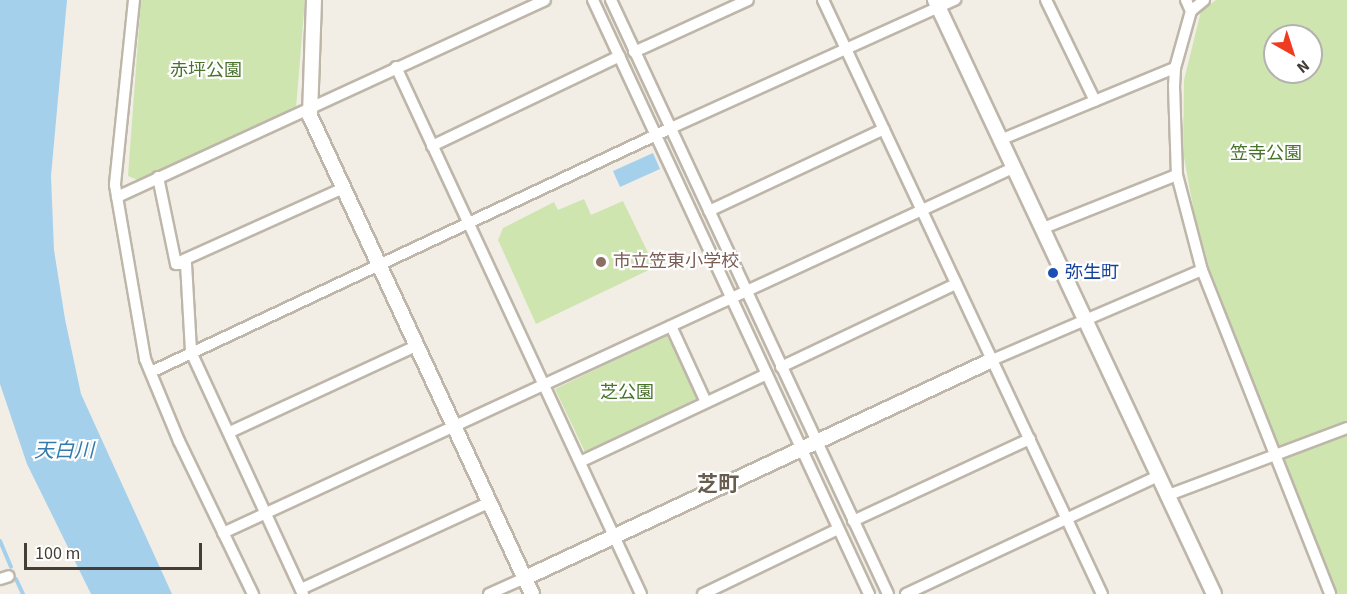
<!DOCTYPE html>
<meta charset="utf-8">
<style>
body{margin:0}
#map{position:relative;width:1347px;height:594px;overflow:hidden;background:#f2eee6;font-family:"Source Sans 3","Noto Sans JP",sans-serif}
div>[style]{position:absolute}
.green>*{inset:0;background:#cee5b0}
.water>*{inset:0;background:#a5d0ec}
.stream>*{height:4px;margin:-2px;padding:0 2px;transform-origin:2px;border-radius:2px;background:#a5d0ec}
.roads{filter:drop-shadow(2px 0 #bdb6a9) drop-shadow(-2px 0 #bdb6a9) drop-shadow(0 2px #bdb6a9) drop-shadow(0 -2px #bdb6a9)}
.minor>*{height:10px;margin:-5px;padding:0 5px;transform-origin:5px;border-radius:5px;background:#fff}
.tertiary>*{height:14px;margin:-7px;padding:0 7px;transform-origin:7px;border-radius:7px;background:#fff}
.dots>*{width:16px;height:16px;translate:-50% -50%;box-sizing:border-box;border:3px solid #fff;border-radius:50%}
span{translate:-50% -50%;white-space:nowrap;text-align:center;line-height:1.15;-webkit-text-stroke:4.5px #fff;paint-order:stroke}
.park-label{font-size:18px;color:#48732c}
.education-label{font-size:18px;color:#785e54}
.left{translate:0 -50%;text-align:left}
.transit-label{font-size:18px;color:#164399}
.water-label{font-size:20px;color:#347bab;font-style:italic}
.quarter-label{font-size:21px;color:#675c4d;font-weight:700}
.north{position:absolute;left:1263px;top:24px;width:60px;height:60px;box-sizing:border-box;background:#fff;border:2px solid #b4b2af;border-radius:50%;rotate:141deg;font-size:16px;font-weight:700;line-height:24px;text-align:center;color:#443e36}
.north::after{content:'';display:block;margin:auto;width:21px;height:27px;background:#ef3b20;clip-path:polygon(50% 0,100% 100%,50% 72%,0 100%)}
.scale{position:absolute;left:24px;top:543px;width:178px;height:27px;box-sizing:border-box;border:3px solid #443e36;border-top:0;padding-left:8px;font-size:18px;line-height:21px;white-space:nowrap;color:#443e36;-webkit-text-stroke:4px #fff;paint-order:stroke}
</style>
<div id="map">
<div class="green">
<div style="clip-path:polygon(141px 0,305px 0,296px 108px,138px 180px,128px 176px)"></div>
<div style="clip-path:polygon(evenodd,1216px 0,1347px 0,1347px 594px,1336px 594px,1209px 267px,1194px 212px,1183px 152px,1184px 80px,1201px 11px,1216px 0,1275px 36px,1311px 36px,1311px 72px,1275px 72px,1275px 36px)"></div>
<div style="clip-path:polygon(584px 199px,591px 215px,623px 201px,655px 267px,536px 324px,498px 240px,503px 228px,554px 202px,558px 210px)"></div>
<div style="clip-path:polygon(669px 334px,700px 397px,585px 452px,555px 389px)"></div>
</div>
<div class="water">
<div style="clip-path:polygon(0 0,67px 0,51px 176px,54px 250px,65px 319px,81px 394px,172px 594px,91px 594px,27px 464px,0 384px)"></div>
<div style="clip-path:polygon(653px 153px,660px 169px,620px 187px,613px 171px)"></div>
</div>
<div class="stream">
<div style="left:0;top:541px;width:28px;rotate:67deg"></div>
<div style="left:16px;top:579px;width:17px;rotate:65deg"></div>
</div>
<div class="roads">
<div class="minor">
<div style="left:134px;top:0;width:186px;rotate:95.9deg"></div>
<div style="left:115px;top:185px;width:177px;rotate:80.2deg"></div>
<div style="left:145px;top:359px;width:89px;rotate:67.5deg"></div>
<div style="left:179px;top:441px;width:170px;rotate:64.2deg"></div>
<div style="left:593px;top:0;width:655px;rotate:65.08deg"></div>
<div style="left:611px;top:0;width:655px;rotate:65deg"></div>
<div style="left:823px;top:0;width:656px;rotate:64.84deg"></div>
<div style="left:1046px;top:0;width:112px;rotate:64.1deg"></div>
<div style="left:1186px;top:0;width:12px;rotate:66deg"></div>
<div style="left:1191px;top:11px;width:59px;rotate:105.7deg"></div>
<div style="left:1175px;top:68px;width:18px;rotate:93deg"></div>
<div style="left:1174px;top:86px;width:89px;rotate:88.1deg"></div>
<div style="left:1177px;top:175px;width:98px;rotate:75.3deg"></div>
<div style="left:1202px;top:270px;width:348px;rotate:68.4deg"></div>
<div style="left:1191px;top:11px;width:17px;rotate:-40deg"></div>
<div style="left:634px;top:52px;width:125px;rotate:-24.5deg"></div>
<div style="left:396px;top:67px;width:581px;rotate:65.07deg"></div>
<div style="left:1000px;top:140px;width:189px;rotate:-22.4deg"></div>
<div style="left:432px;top:146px;width:208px;rotate:-25.6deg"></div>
<div style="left:158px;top:177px;width:89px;rotate:78.3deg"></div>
<div style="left:117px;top:197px;width:471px;rotate:-24.7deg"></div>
<div style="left:709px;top:211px;width:193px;rotate:-25.1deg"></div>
<div style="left:1041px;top:229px;width:146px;rotate:-21.7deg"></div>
<div style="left:179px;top:262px;width:181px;rotate:-24.2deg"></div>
<div style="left:176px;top:264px;width:10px"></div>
<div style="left:186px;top:264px;width:88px;rotate:86.7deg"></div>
<div style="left:191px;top:352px;width:267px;rotate:65.2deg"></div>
<div style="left:671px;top:326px;width:84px;rotate:65.3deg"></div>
<div style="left:992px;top:360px;width:228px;rotate:-23.2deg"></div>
<div style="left:781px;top:367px;width:194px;rotate:-25.4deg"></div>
<div style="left:151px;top:372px;width:574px;rotate:-25.14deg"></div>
<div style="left:671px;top:128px;width:312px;rotate:-24.3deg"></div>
<div style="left:230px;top:432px;width:207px;rotate:-24.8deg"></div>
<div style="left:582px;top:461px;width:204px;rotate:-25.2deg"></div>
<div style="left:1166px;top:496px;width:193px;rotate:-20.6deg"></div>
<div style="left:853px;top:521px;width:195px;rotate:-24.9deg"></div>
<div style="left:223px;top:533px;width:870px;rotate:-24.8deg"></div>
<div style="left:0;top:579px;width:9px;rotate:-18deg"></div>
<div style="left:301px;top:589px;width:208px;rotate:-24.7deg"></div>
<div style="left:489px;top:594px;width:39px;rotate:-24deg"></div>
<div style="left:703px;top:594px;width:150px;rotate:-25.7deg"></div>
<div style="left:906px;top:594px;width:276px;rotate:-25.1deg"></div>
</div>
<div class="tertiary">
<div style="left:314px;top:0;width:116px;rotate:92deg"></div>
<div style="left:310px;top:116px;width:527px;rotate:65.09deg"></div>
<div style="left:935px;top:0;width:656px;rotate:64.84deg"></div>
<div style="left:525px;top:578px;width:515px;rotate:-25.02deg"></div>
</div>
</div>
<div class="dots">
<div style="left:601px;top:262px;background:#8d6e63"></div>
<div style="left:1053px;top:273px;background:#1a4fb4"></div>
</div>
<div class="park-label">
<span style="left:206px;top:71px">赤坪公園</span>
<span style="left:1266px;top:154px">笠寺公園</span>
<span style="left:627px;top:393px">芝公園</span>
</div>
<div class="education-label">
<span class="left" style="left:613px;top:262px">市立笠東小学校</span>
</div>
<div class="transit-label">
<span class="left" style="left:1065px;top:273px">弥生町</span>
</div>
<div class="water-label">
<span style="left:64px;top:451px">天白川</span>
</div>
<div class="quarter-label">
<span style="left:718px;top:484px">芝町</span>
</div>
<div class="north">N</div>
<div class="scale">100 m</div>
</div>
